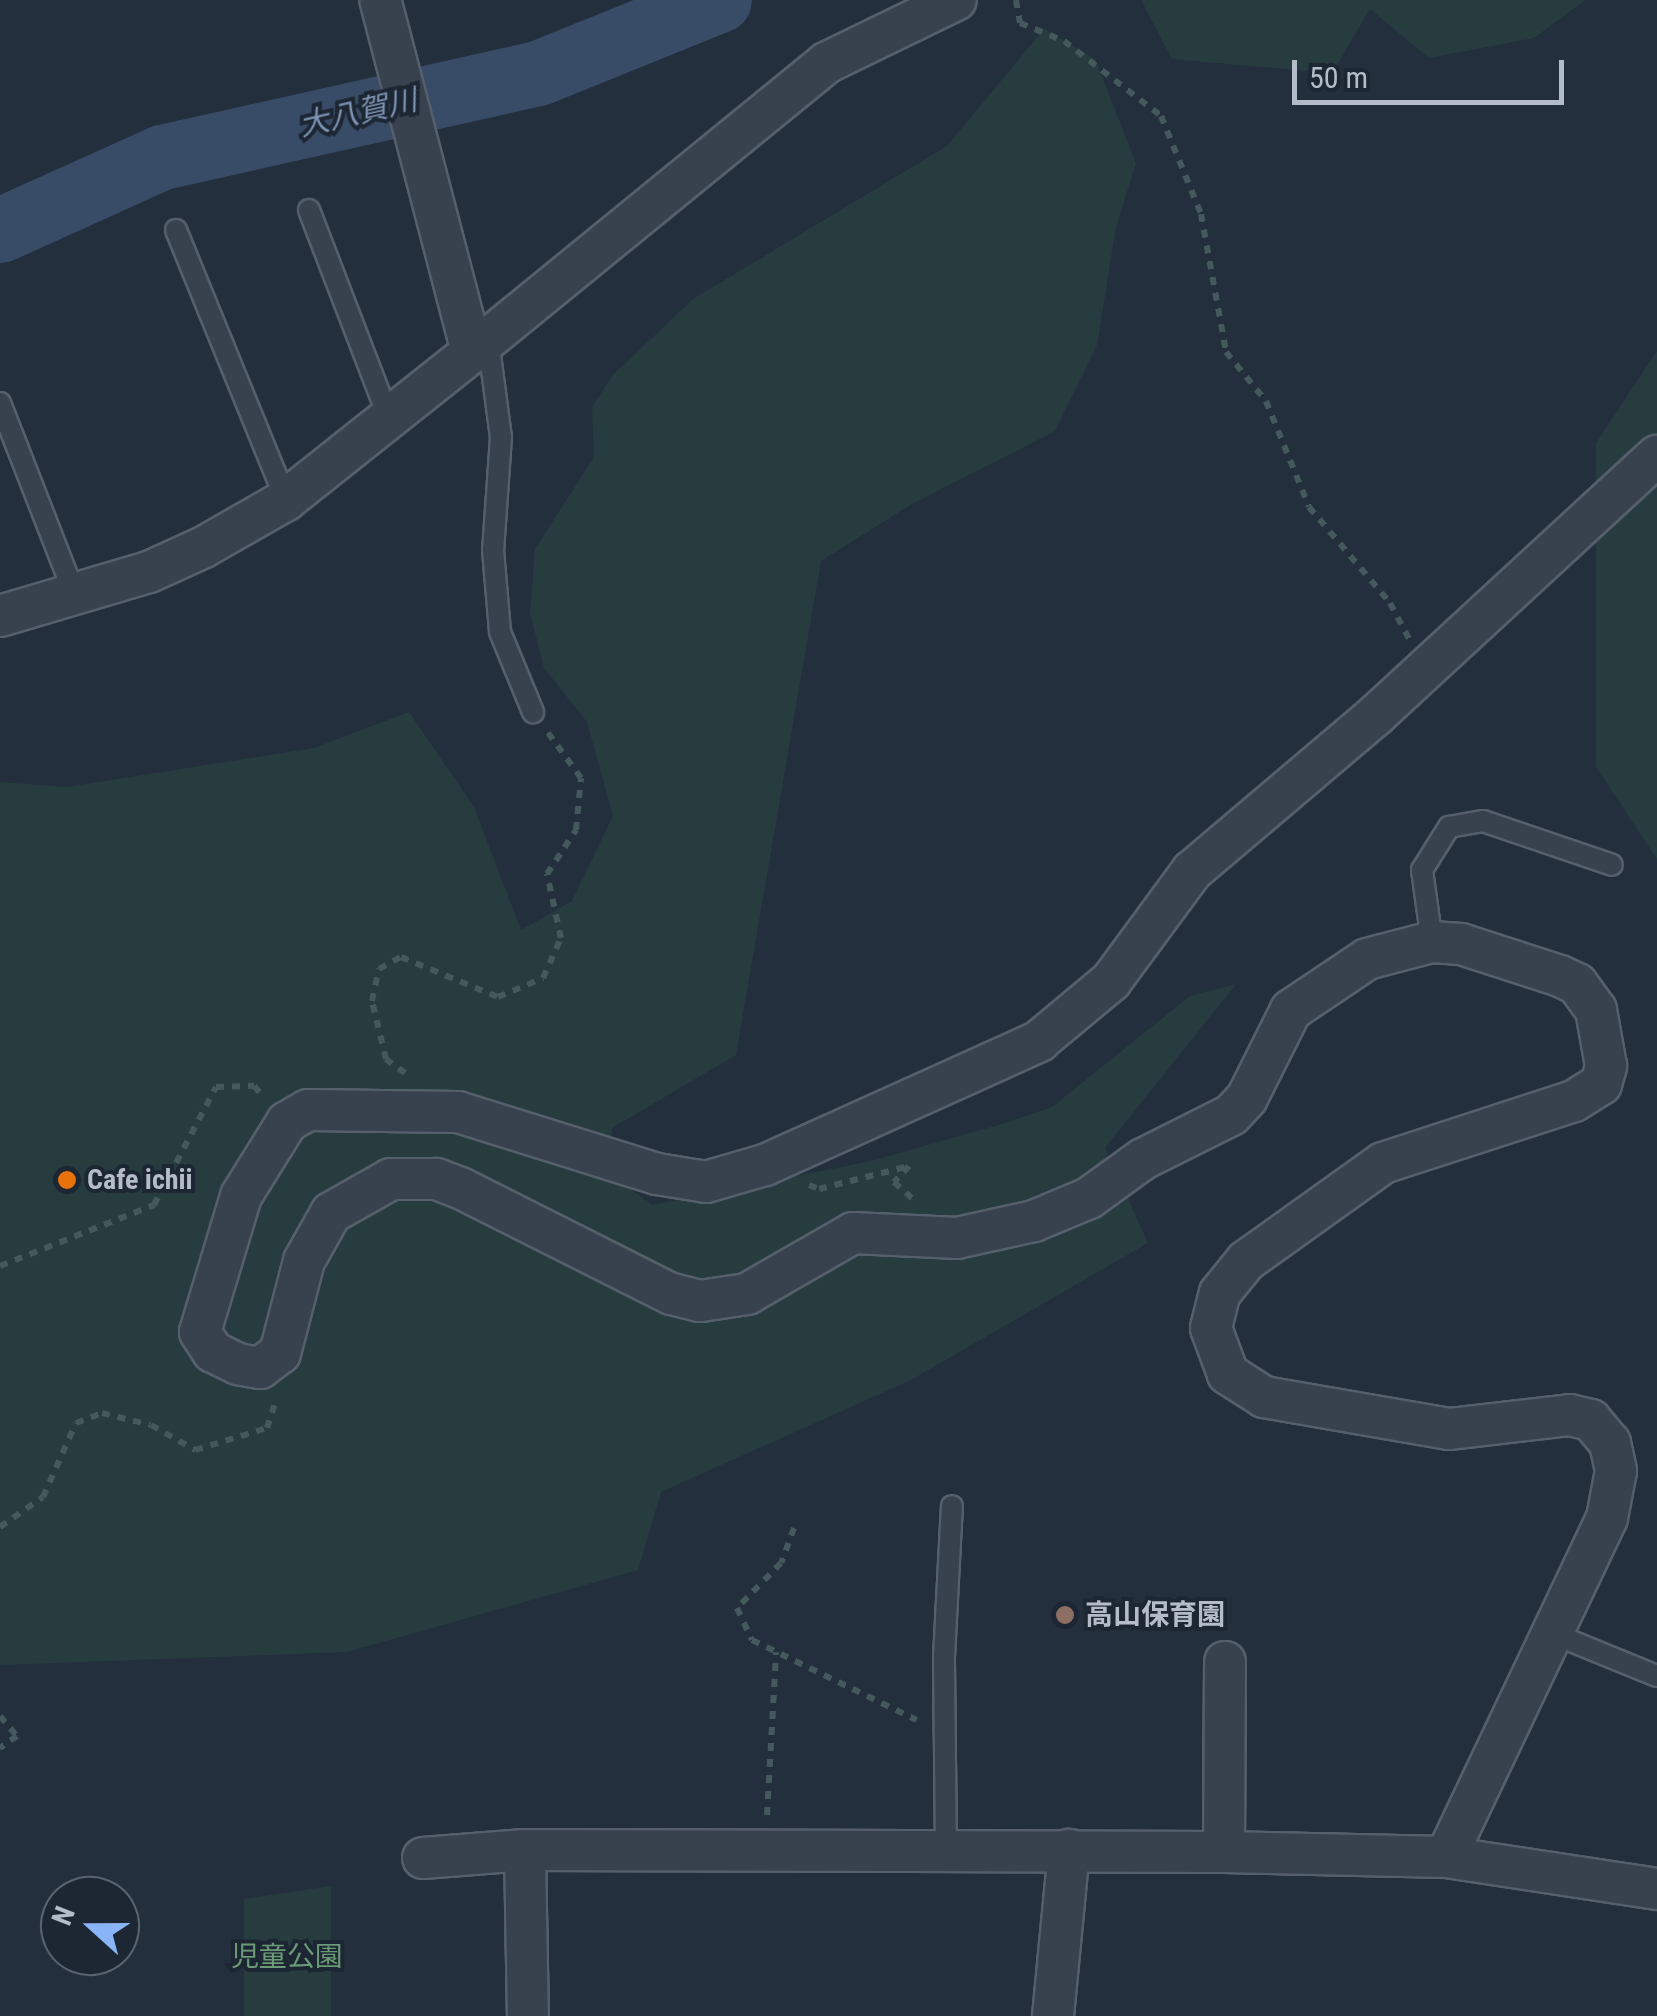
<!DOCTYPE html>
<meta charset="utf-8">
<style>
body{margin:0}
#map{position:relative;width:1657px;height:2016px;overflow:hidden;background:#242f3e;font-family:"Roboto Condensed","Noto Sans JP",sans-serif}
div>[style]{position:absolute}
.green>*{inset:0;background:#263c3f}
.river>*{height:65px;margin:-32.5px;padding:0 32.5px;transform-origin:32.5px;border-radius:32.5px;background:#394c67}
.path>*{height:6px;margin-top:-3px;transform-origin:0;background:repeating-linear-gradient(90deg,#44595c 0 8px,transparent 0 16px)}
.roads{filter:drop-shadow(2px 0 #565f6c) drop-shadow(-2px 0 #565f6c) drop-shadow(0 2px #565f6c) drop-shadow(0 -2px #565f6c)}
.lane>*{height:20px;margin:-10px;padding:0 10px;transform-origin:10px;border-radius:10px;background:#38414e}
.street>*{height:40px;margin:-20px;padding:0 20px;transform-origin:20px;border-radius:20px;background:#38414e}
.dots>*{width:28px;height:28px;translate:-50% -50%;box-sizing:border-box;border:5px solid #1d2633;border-radius:50%}
span{translate:-50% -50%;white-space:nowrap;text-align:center;line-height:1.15;-webkit-text-stroke:8px #1d2633;paint-order:stroke}
.poi-label{font-size:28px;color:#b4bcc9;font-weight:700}
.left{translate:0 -50%;text-align:left}
.park-label{font-size:28px;color:#6b9a76}
.water-label{font-size:30px;color:#7c92b1;font-style:italic}
.north{position:absolute;left:40px;top:1876px;width:100px;height:100px;box-sizing:border-box;background:#1d2633;border:2px solid #59626f;border-radius:50%;rotate:291deg;font-size:28px;font-weight:700;line-height:40px;text-align:center;color:#b4bcc9}
.north::after{content:'';display:block;margin:auto;width:35px;height:45px;background:#8ab4f8;clip-path:polygon(50% 0,100% 100%,50% 72%,0 100%)}
.scale{position:absolute;left:1292px;top:60px;width:272px;height:45px;box-sizing:border-box;border:5px solid #b4bcc9;border-top:0;padding-left:12px;font-size:30px;line-height:35px;white-space:nowrap;color:#b4bcc9;-webkit-text-stroke:8px #1d2633;paint-order:stroke}
</style>
<div id="map">
<div class="green">
<div style="clip-path:polygon(1141px 0,1585px 0,1534px 38px,1429px 58px,1370px 9px,1332px 73px,1172px 59px)"></div>
<div style="clip-path:polygon(1044px 29px,1095px 59px,1136px 163px,1116px 227px,1097px 345px,1055px 431px,912px 504px,821px 561px,736px 1055px,612px 1128px,612px 1176px,653px 1205px,871px 1161px,1002px 1124px,1052px 1107px,1190px 996px,1236px 984px,1105px 1148px,1148px 1243px,911px 1380px,661px 1492px,638px 1570px,347px 1652px,0 1665px,0 782px,67px 787px,314px 748px,409px 712px,474px 807px,521px 930px,572px 901px,613px 816px,587px 722px,544px 668px,530px 613px,535px 549px,594px 457px,592px 407px,613px 375px,693px 299px,947px 146px)"></div>
<div style="clip-path:polygon(1657px 351px,1657px 859px,1596px 767px,1596px 443px)"></div>
<div style="clip-path:polygon(331px 1886px,331px 2016px,244px 2016px,244px 1899px)"></div>
</div>
<div class="river">
<div style="left:0;top:230px;width:178px;rotate:-24.3deg"></div>
<div style="left:162px;top:157px;width:385px;rotate:-12.6deg"></div>
<div style="left:538px;top:73px;width:195px;rotate:-22deg"></div>
</div>
<div class="path">
<div style="left:1016px;top:0;width:23px;rotate:80deg"></div>
<div style="left:1020px;top:23px;width:48px;rotate:22.2deg"></div>
<div style="left:1064px;top:41px;width:123px;rotate:37.7deg"></div>
<div style="left:1161px;top:116px;width:106px;rotate:67.8deg"></div>
<div style="left:1201px;top:214px;width:140px;rotate:79.7deg"></div>
<div style="left:1226px;top:352px;width:63px;rotate:50.8deg"></div>
<div style="left:1266px;top:401px;width:114px;rotate:67.9deg"></div>
<div style="left:1309px;top:507px;width:126px;rotate:49.8deg"></div>
<div style="left:1390px;top:603px;width:40px;rotate:62deg"></div>
<div style="left:405px;top:1073px;width:24px;rotate:-144deg"></div>
<div style="left:386px;top:1059px;width:60px;rotate:-103.6deg"></div>
<div style="left:372px;top:1001px;width:33px;rotate:-78deg"></div>
<div style="left:379px;top:969px;width:25px;rotate:-29deg"></div>
<div style="left:401px;top:957px;width:105px;rotate:22.4deg"></div>
<div style="left:498px;top:997px;width:49px;rotate:-22.9deg"></div>
<div style="left:543px;top:978px;width:44px;rotate:-65.8deg"></div>
<div style="left:561px;top:938px;width:66px;rotate:-102.3deg"></div>
<div style="left:547px;top:874px;width:53px;rotate:-56.6deg"></div>
<div style="left:576px;top:830px;width:52px;rotate:-84.5deg"></div>
<div style="left:581px;top:778px;width:59px;rotate:-126.1deg"></div>
<div style="left:809px;top:1185px;width:11px;rotate:22deg"></div>
<div style="left:819px;top:1189px;width:93px;rotate:-14.3deg"></div>
<div style="left:909px;top:1166px;width:22px;rotate:133deg"></div>
<div style="left:894px;top:1182px;width:28px;rotate:42deg"></div>
<div style="left:0;top:1266px;width:166px;rotate:-21.6deg"></div>
<div style="left:154px;top:1205px;width:133px;rotate:-62.3deg"></div>
<div style="left:216px;top:1087px;width:38px;rotate:-2deg"></div>
<div style="left:254px;top:1086px;width:13px;rotate:48deg"></div>
<div style="left:0;top:1527px;width:52px;rotate:-34.9deg"></div>
<div style="left:43px;top:1497px;width:81px;rotate:-66deg"></div>
<div style="left:76px;top:1423px;width:28px;rotate:-21deg"></div>
<div style="left:102px;top:1413px;width:50px;rotate:13.8deg"></div>
<div style="left:151px;top:1425px;width:51px;rotate:29.6deg"></div>
<div style="left:195px;top:1450px;width:75px;rotate:-17deg"></div>
<div style="left:267px;top:1428px;width:26px;rotate:-72deg"></div>
<div style="left:794px;top:1528px;width:37px;rotate:110deg"></div>
<div style="left:781px;top:1563px;width:63px;rotate:134.4deg"></div>
<div style="left:737px;top:1608px;width:35px;rotate:65deg"></div>
<div style="left:752px;top:1640px;width:183px;rotate:25.9deg"></div>
<div style="left:0;top:1716px;width:26px;rotate:50deg"></div>
<div style="left:17px;top:1736px;width:21px;rotate:145deg"></div>
<div style="left:767px;top:1815px;width:163px;rotate:-86.8deg"></div>
</div>
<div class="roads">
<div class="lane">
<div style="left:309px;top:210px;width:223px;rotate:69deg"></div>
<div style="left:176px;top:230px;width:292px;rotate:67.8deg"></div>
<div style="left:488px;top:340px;width:98px;rotate:82.4deg"></div>
<div style="left:501px;top:437px;width:113px;rotate:94deg"></div>
<div style="left:493px;top:550px;width:82px;rotate:85.1deg"></div>
<div style="left:500px;top:632px;width:87px;rotate:67.6deg"></div>
<div style="left:0;top:403px;width:204px;rotate:68.7deg"></div>
<div style="left:1432px;top:942px;width:73px;rotate:-97.9deg"></div>
<div style="left:1422px;top:870px;width:51px;rotate:-57.9deg"></div>
<div style="left:1449px;top:827px;width:35px;rotate:-10deg"></div>
<div style="left:1483px;top:821px;width:136px;rotate:18.8deg"></div>
<div style="left:1554px;top:1634px;width:111px;rotate:22.2deg"></div>
<div style="left:946px;top:1852px;width:195px;rotate:-90.6deg"></div>
<div style="left:944px;top:1657px;width:151px;rotate:-87deg"></div>
</div>
<div class="street">
<div style="left:472px;top:352px;width:457px;rotate:-39.2deg"></div>
<div style="left:826px;top:63px;width:144px;rotate:-25.9deg"></div>
<div style="left:0;top:616px;width:155px;rotate:-16.5deg"></div>
<div style="left:149px;top:572px;width:58px;rotate:-24.4deg"></div>
<div style="left:202px;top:548px;width:97px;rotate:-29.7deg"></div>
<div style="left:286px;top:500px;width:238px;rotate:-38.5deg"></div>
<div style="left:472px;top:352px;width:364px;rotate:-104.6deg"></div>
<div style="left:525px;top:1850px;width:166px;rotate:89deg"></div>
<div style="left:1224px;top:1852px;width:190px;rotate:-89.7deg"></div>
<div style="left:1446px;top:1857px;width:375px;rotate:-64.6deg"></div>
<div style="left:1607px;top:1518px;width:48px;rotate:-79.2deg"></div>
<div style="left:1616px;top:1471px;width:29px;rotate:-102deg"></div>
<div style="left:1610px;top:1443px;width:30px;rotate:-130deg"></div>
<div style="left:1591px;top:1420px;width:22px;rotate:-167deg"></div>
<div style="left:1570px;top:1415px;width:122px;rotate:173.4deg"></div>
<div style="left:1449px;top:1429px;width:188px;rotate:-170.2deg"></div>
<div style="left:1264px;top:1397px;width:43px;rotate:-147.4deg"></div>
<div style="left:1228px;top:1374px;width:49px;rotate:-110.3deg"></div>
<div style="left:1211px;top:1328px;width:36px;rotate:-76deg"></div>
<div style="left:1220px;top:1293px;width:41px;rotate:-50.9deg"></div>
<div style="left:1246px;top:1261px;width:168px;rotate:-35.6deg"></div>
<div style="left:1383px;top:1163px;width:201px;rotate:-18deg"></div>
<div style="left:1574px;top:1101px;width:32px;rotate:-32deg"></div>
<div style="left:1601px;top:1084px;width:19px;rotate:-74deg"></div>
<div style="left:1606px;top:1066px;width:57px;rotate:-100.1deg"></div>
<div style="left:1596px;top:1010px;width:32px;rotate:-126deg"></div>
<div style="left:1577px;top:984px;width:19px;rotate:-155deg"></div>
<div style="left:1560px;top:976px;width:104px;rotate:-162.1deg"></div>
<div style="left:1461px;top:944px;width:29px;rotate:-176deg"></div>
<div style="left:1432px;top:942px;width:67px;rotate:165.3deg"></div>
<div style="left:1367px;top:959px;width:92px;rotate:146.1deg"></div>
<div style="left:1291px;top:1010px;width:98px;rotate:116.6deg"></div>
<div style="left:1247px;top:1098px;width:23px;rotate:133deg"></div>
<div style="left:1231px;top:1115px;width:98px;rotate:153.4deg"></div>
<div style="left:1143px;top:1159px;width:67px;rotate:144.2deg"></div>
<div style="left:1089px;top:1198px;width:60px;rotate:157.3deg"></div>
<div style="left:1034px;top:1221px;width:79px;rotate:167.6deg"></div>
<div style="left:957px;top:1238px;width:104px;rotate:-177.2deg"></div>
<div style="left:853px;top:1233px;width:122px;rotate:150.1deg"></div>
<div style="left:747px;top:1294px;width:48px;rotate:171.5deg"></div>
<div style="left:700px;top:1301px;width:30px;rotate:-166deg"></div>
<div style="left:671px;top:1294px;width:236px;rotate:-153.3deg"></div>
<div style="left:460px;top:1188px;width:26px;rotate:-159deg"></div>
<div style="left:436px;top:1179px;width:45px;rotate:180deg"></div>
<div style="left:391px;top:1179px;width:69px;rotate:150.5deg"></div>
<div style="left:331px;top:1213px;width:55px;rotate:119.4deg"></div>
<div style="left:304px;top:1261px;width:95px;rotate:104.6deg"></div>
<div style="left:280px;top:1353px;width:25px;rotate:143deg"></div>
<div style="left:260px;top:1368px;width:22px;rotate:-170deg"></div>
<div style="left:238px;top:1364px;width:28px;rotate:-154deg"></div>
<div style="left:213px;top:1352px;width:24px;rotate:-123deg"></div>
<div style="left:200px;top:1332px;width:142px;rotate:-73.2deg"></div>
<div style="left:241px;top:1196px;width:87px;rotate:-58.1deg"></div>
<div style="left:287px;top:1122px;width:24px;rotate:-30deg"></div>
<div style="left:308px;top:1110px;width:150px;rotate:0.8deg"></div>
<div style="left:458px;top:1112px;width:208px;rotate:17.3deg"></div>
<div style="left:657px;top:1174px;width:50px;rotate:9.3deg"></div>
<div style="left:706px;top:1182px;width:61px;rotate:-16.1deg"></div>
<div style="left:765px;top:1165px;width:301px;rotate:-24.3deg"></div>
<div style="left:1039px;top:1041px;width:94px;rotate:-39.8deg"></div>
<div style="left:1111px;top:981px;width:137px;rotate:-53.6deg"></div>
<div style="left:1192px;top:871px;width:241px;rotate:-40.3deg"></div>
<div style="left:1376px;top:715px;width:382px;rotate:-42.7deg"></div>
<div style="left:423px;top:1858px;width:102px;rotate:-4.5deg"></div>
<div style="left:525px;top:1850px;width:699px;rotate:0.16deg"></div>
<div style="left:1224px;top:1852px;width:222px;rotate:1.3deg"></div>
<div style="left:1446px;top:1857px;width:213px;rotate:8.6deg"></div>
<div style="left:1053px;top:2016px;width:167px;rotate:-84.5deg"></div>
</div>
</div>
<div class="dots">
<div style="left:67px;top:1180px;background:#e8710a"></div>
<div style="left:1065px;top:1615px;background:#8d6e63"></div>
</div>
<div class="poi-label">
<span class="left" style="left:87px;top:1180px">Cafe ichii</span>
<span class="left" style="left:1085px;top:1615px">高山保育園</span>
</div>
<div class="park-label">
<span style="left:287px;top:1957px">児童公園</span>
</div>
<div class="water-label">
<span style="left:358px;top:113px;rotate:-13deg">大八賀川</span>
</div>
<div class="north">N</div>
<div class="scale">50 m</div>
</div>
